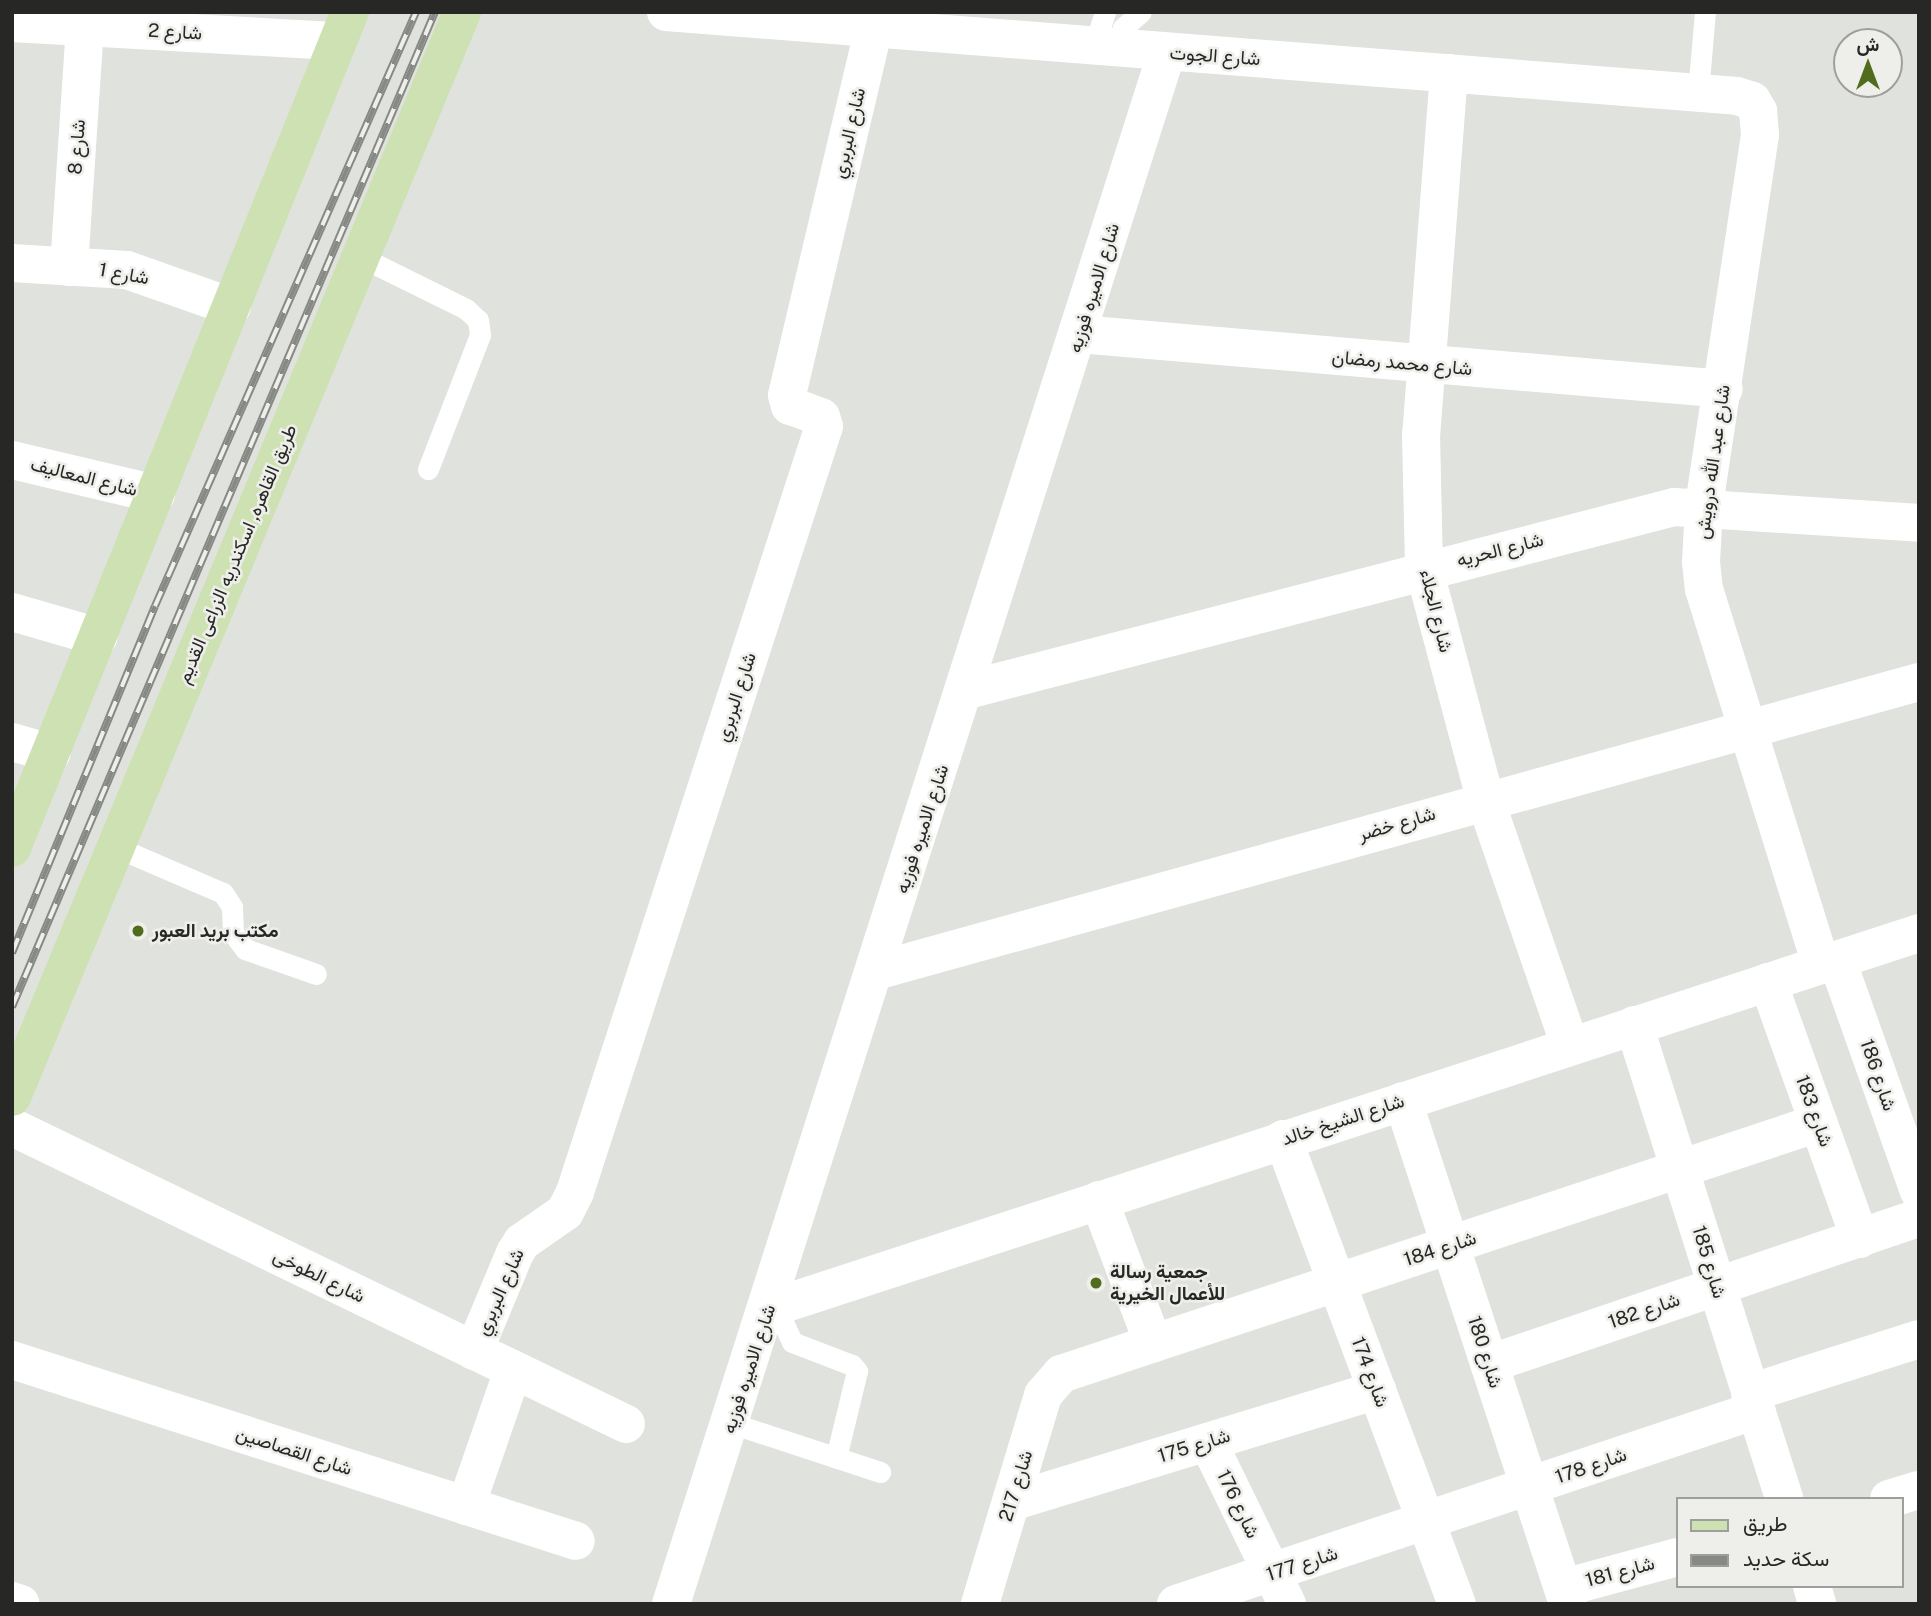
<!DOCTYPE html>
<meta charset="utf-8">
<style>
body{margin:0}
#map{position:relative;width:1931px;height:1616px;overflow:hidden;background:#e0e2de;font-family:"Public Sans",Vazirmatn,sans-serif}
div>[style]{position:absolute}
.lane>*{height:21px;margin:-10.5px;padding:0 10.5px;transform-origin:10.5px;border-radius:10.5px;background:#fff}
.street>*{height:38px;margin:-19px;padding:0 19px;transform-origin:19px;border-radius:19px;background:#fff}
.primary>*{height:38px;margin:-19px;padding:0 19px;transform-origin:19px;border-radius:19px;background:#cee1b2}
.rail>*{height:8px;margin-top:-4px;transform-origin:0;background:repeating-linear-gradient(90deg,#eeefeb 0 16px,#878985 0 32px);box-sizing:border-box;border-block:2px solid #878985}
.dots>*{width:19px;height:19px;translate:-50% -50%;box-sizing:border-box;border:4px solid #eeefeb;border-radius:50%}
span{translate:-50% -50%;white-space:nowrap;text-align:center;line-height:1.15;-webkit-text-stroke:5px #eeefeb;paint-order:stroke}
.street-label{font-size:19px;color:#272826}
.poi-label{font-size:19px;color:#272826;font-weight:700}
.left{translate:0 -50%;text-align:left}
.frame{position:absolute;inset:0;border:14px solid #272826;pointer-events:none}
.legend{position:absolute;left:1676px;top:1497px;width:228px;height:91px;box-sizing:border-box;background:#eeefeb;border:2px solid #9e9f9c;margin:0;padding:9px 12px;list-style:none;font-size:21px;color:#272826}
.legend li{display:flex;align-items:center;gap:14px;height:35px}
.legend b{width:35px;border:2px solid #9e9f9c}
.north{position:absolute;left:1833px;top:28px;width:70px;height:70px;box-sizing:border-box;background:#eeefeb;border:2px solid #9e9f9c;border-radius:50%;rotate:0deg;font-size:19px;font-weight:700;line-height:28px;text-align:center;color:#272826}
.north::after{content:'';display:block;margin:auto;width:24px;height:32px;background:#526c1e;clip-path:polygon(50% 0,100% 100%,50% 72%,0 100%)}
</style>
<div id="map">
<div class="lane">
<div style="left:1094px;top:46px;width:36px;rotate:-72deg"></div>
<div style="left:1116px;top:48px;width:21px;rotate:-71deg"></div>
<div style="left:1123px;top:28px;width:24px;rotate:-42deg"></div>
<div style="left:1698px;top:93px;width:81px;rotate:-85.1deg"></div>
<div style="left:361px;top:257px;width:117px;rotate:26.3deg"></div>
<div style="left:466px;top:309px;width:16px;rotate:43deg"></div>
<div style="left:478px;top:320px;width:15px;rotate:82deg"></div>
<div style="left:480px;top:335px;width:144px;rotate:111.2deg"></div>
<div style="left:116px;top:847px;width:116px;rotate:23.3deg"></div>
<div style="left:223px;top:893px;width:17px;rotate:57deg"></div>
<div style="left:232px;top:907px;width:26px;rotate:88deg"></div>
<div style="left:233px;top:933px;width:20px;rotate:53deg"></div>
<div style="left:245px;top:949px;width:75px;rotate:19.4deg"></div>
<div style="left:776px;top:1306px;width:39px;rotate:66deg"></div>
<div style="left:792px;top:1342px;width:64px;rotate:21deg"></div>
<div style="left:852px;top:1365px;width:8px;rotate:50deg"></div>
<div style="left:857px;top:1371px;width:89px;rotate:103.6deg"></div>
<div style="left:731px;top:1423px;width:157px;rotate:18.2deg"></div>
</div>
<div class="street">
<div style="left:666px;top:12px;width:1074px;rotate:4.48deg"></div>
<div style="left:1737px;top:96px;width:16px;rotate:18deg"></div>
<div style="left:1752px;top:101px;width:12px;rotate:59deg"></div>
<div style="left:1758px;top:111px;width:24px;rotate:85deg"></div>
<div style="left:1760px;top:135px;width:376px;rotate:98.6deg"></div>
<div style="left:1704px;top:507px;width:55px;rotate:93.1deg"></div>
<div style="left:1701px;top:562px;width:27px;rotate:84deg"></div>
<div style="left:1704px;top:589px;width:394px;rotate:72.7deg"></div>
<div style="left:12px;top:23px;width:326px;rotate:3.2deg"></div>
<div style="left:1449px;top:73px;width:362px;rotate:94.4deg"></div>
<div style="left:1421px;top:434px;width:135px;rotate:88.7deg"></div>
<div style="left:1424px;top:569px;width:238px;rotate:75.1deg"></div>
<div style="left:1485px;top:799px;width:261px;rotate:71deg"></div>
<div style="left:12px;top:263px;width:115px;rotate:3.5deg"></div>
<div style="left:127px;top:270px;width:111px;rotate:19.4deg"></div>
<div style="left:69px;top:267px;width:241px;rotate:-86.2deg"></div>
<div style="left:1079px;top:334px;width:647px;rotate:4.87deg"></div>
<div style="left:12px;top:460px;width:148px;rotate:13.3deg"></div>
<div style="left:12px;top:612px;width:90px;rotate:16.2deg"></div>
<div style="left:967px;top:690px;width:730px;rotate:-14.51deg"></div>
<div style="left:1674px;top:507px;width:246px;rotate:3.7deg"></div>
<div style="left:12px;top:742px;width:41px;rotate:15.8deg"></div>
<div style="left:1837px;top:960px;width:245px;rotate:70.5deg"></div>
<div style="left:876px;top:971px;width:1082px;rotate:-15.49deg"></div>
<div style="left:1768px;top:982px;width:273px;rotate:70.3deg"></div>
<div style="left:1634px;top:1025px;width:497px;rotate:72.4deg"></div>
<div style="left:1403px;top:1101px;width:529px;rotate:71.84deg"></div>
<div style="left:12px;top:1127px;width:682px;rotate:25.81deg"></div>
<div style="left:1283px;top:1139px;width:496px;rotate:69.5deg"></div>
<div style="left:1099px;top:1200px;width:153px;rotate:69.3deg"></div>
<div style="left:768px;top:1309px;width:1211px;rotate:-18.09deg"></div>
<div style="left:474px;top:1351px;width:106px;rotate:-67.3deg"></div>
<div style="left:515px;top:1253px;width:13px;rotate:-58deg"></div>
<div style="left:522px;top:1242px;width:52px;rotate:-34.9deg"></div>
<div style="left:565px;top:1212px;width:22px;rotate:-63deg"></div>
<div style="left:575px;top:1192px;width:805px;rotate:-71.99deg"></div>
<div style="left:824px;top:426px;width:9px;rotate:-108deg"></div>
<div style="left:821px;top:417px;width:33px;rotate:-160deg"></div>
<div style="left:790px;top:406px;width:11px;rotate:-105deg"></div>
<div style="left:787px;top:395px;width:375px;rotate:-76.7deg"></div>
<div style="left:12px;top:1360px;width:592px;rotate:17.79deg"></div>
<div style="left:1489px;top:1364px;width:454px;rotate:-18.8deg"></div>
<div style="left:1750px;top:1393px;width:177px;rotate:-17.7deg"></div>
<div style="left:1208px;top:1442px;width:180px;rotate:64deg"></div>
<div style="left:1889px;top:1499px;width:31px;rotate:-17deg"></div>
<div style="left:1011px;top:1502px;width:383px;rotate:-17deg"></div>
<div style="left:466px;top:1506px;width:144px;rotate:-70.9deg"></div>
<div style="left:1812px;top:1586px;width:19px;rotate:74deg"></div>
<div style="left:1563px;top:1588px;width:118px;rotate:-15.2deg"></div>
<div style="left:12px;top:1601px;width:9px;rotate:18deg"></div>
<div style="left:671px;top:1604px;width:1629px;rotate:-72.28deg"></div>
<div style="left:980px;top:1604px;width:218px;rotate:-73.2deg"></div>
<div style="left:1043px;top:1395px;width:28px;rotate:-49deg"></div>
<div style="left:1061px;top:1374px;width:798px;rotate:-18.34deg"></div>
<div style="left:1176px;top:1604px;width:612px;rotate:-18.49deg"></div>
</div>
<div class="primary">
<div style="left:12px;top:848px;width:902px;rotate:-67.99deg"></div>
<div style="left:12px;top:1097px;width:1175px;rotate:-67.47deg"></div>
</div>
<div class="rail">
<div style="left:12px;top:953px;width:375px;rotate:-67.6deg"></div>
<div style="left:155px;top:606px;width:649px;rotate:-66.28deg"></div>
<div style="left:12px;top:1007px;width:1081px;rotate:-66.97deg"></div>
</div>
<div class="dots">
<div style="left:138px;top:931px;background:#526c1e"></div>
<div style="left:1096px;top:1283px;background:#526c1e"></div>
</div>
<div class="street-label">
<span style="left:175px;top:32px;rotate:3deg">شارع 2</span>
<span style="left:1215px;top:56px;rotate:4deg">شارع الجوت</span>
<span style="left:849px;top:133px;rotate:-77deg">شارع البربري</span>
<span style="left:77px;top:147px;rotate:-86deg">شارع 8</span>
<span style="left:124px;top:274px;rotate:10deg">شارع 1</span>
<span style="left:1094px;top:288px;rotate:-73deg">شارع الاميره فوزيه</span>
<span style="left:1402px;top:363px;rotate:5deg">شارع محمد رمضان</span>
<span style="left:1713px;top:462px;rotate:-82deg">شارع عبد الله درويش</span>
<span style="left:84px;top:477px;rotate:14deg">شارع المعاليف</span>
<span style="left:1500px;top:550px;rotate:-14deg">شارع الحريه</span>
<span style="left:237px;top:554px;rotate:-67deg">طريق القاهره, اسكندريه الزراعى القديم</span>
<span style="left:1436px;top:611px;rotate:76deg">شارع الجلاء</span>
<span style="left:736px;top:697px;rotate:-72deg">شارع البربري</span>
<span style="left:1397px;top:824px;rotate:-16deg">شارع خضر</span>
<span style="left:922px;top:829px;rotate:-72deg">شارع الاميره فوزيه</span>
<span style="left:1878px;top:1075px;rotate:71deg">شارع 186</span>
<span style="left:1814px;top:1111px;rotate:70deg">شارع 183</span>
<span style="left:1343px;top:1120px;rotate:-18deg">شارع الشيخ خالد</span>
<span style="left:1440px;top:1249px;rotate:-18deg">شارع 184</span>
<span style="left:1709px;top:1262px;rotate:73deg">شارع 185</span>
<span style="left:319px;top:1276px;rotate:26deg">شارع الطوخى</span>
<span style="left:500px;top:1292px;rotate:-66deg">شارع البربري</span>
<span style="left:1644px;top:1311px;rotate:-19deg">شارع 182</span>
<span style="left:1485px;top:1352px;rotate:72deg">شارع 180</span>
<span style="left:749px;top:1369px;rotate:-72deg">شارع الاميره فوزيه</span>
<span style="left:1370px;top:1372px;rotate:69deg">شارع 174</span>
<span style="left:1194px;top:1446px;rotate:-17deg">شارع 175</span>
<span style="left:294px;top:1451px;rotate:18deg">شارع القصاصين</span>
<span style="left:1591px;top:1466px;rotate:-19deg">شارع 178</span>
<span style="left:1016px;top:1486px;rotate:-73deg">شارع 217</span>
<span style="left:1238px;top:1504px;rotate:64deg">شارع 176</span>
<span style="left:1302px;top:1564px;rotate:-18deg">شارع 177</span>
<span style="left:1620px;top:1572px;rotate:-15deg">شارع 181</span>
</div>
<div class="poi-label">
<span class="left" style="left:152px;top:931px">مكتب بريد العبور</span>
<span class="left" style="left:1110px;top:1283px">جمعية رسالة<br>للأعمال الخيرية</span>
</div>
<div class="frame"></div>
<ul class="legend">
<li><b style="height:9px;background:#cee1b2"></b>طريق</li>
<li><b style="height:9px;background:#878985"></b>سكة حديد</li>
</ul>
<div class="north">ش</div>
</div>
